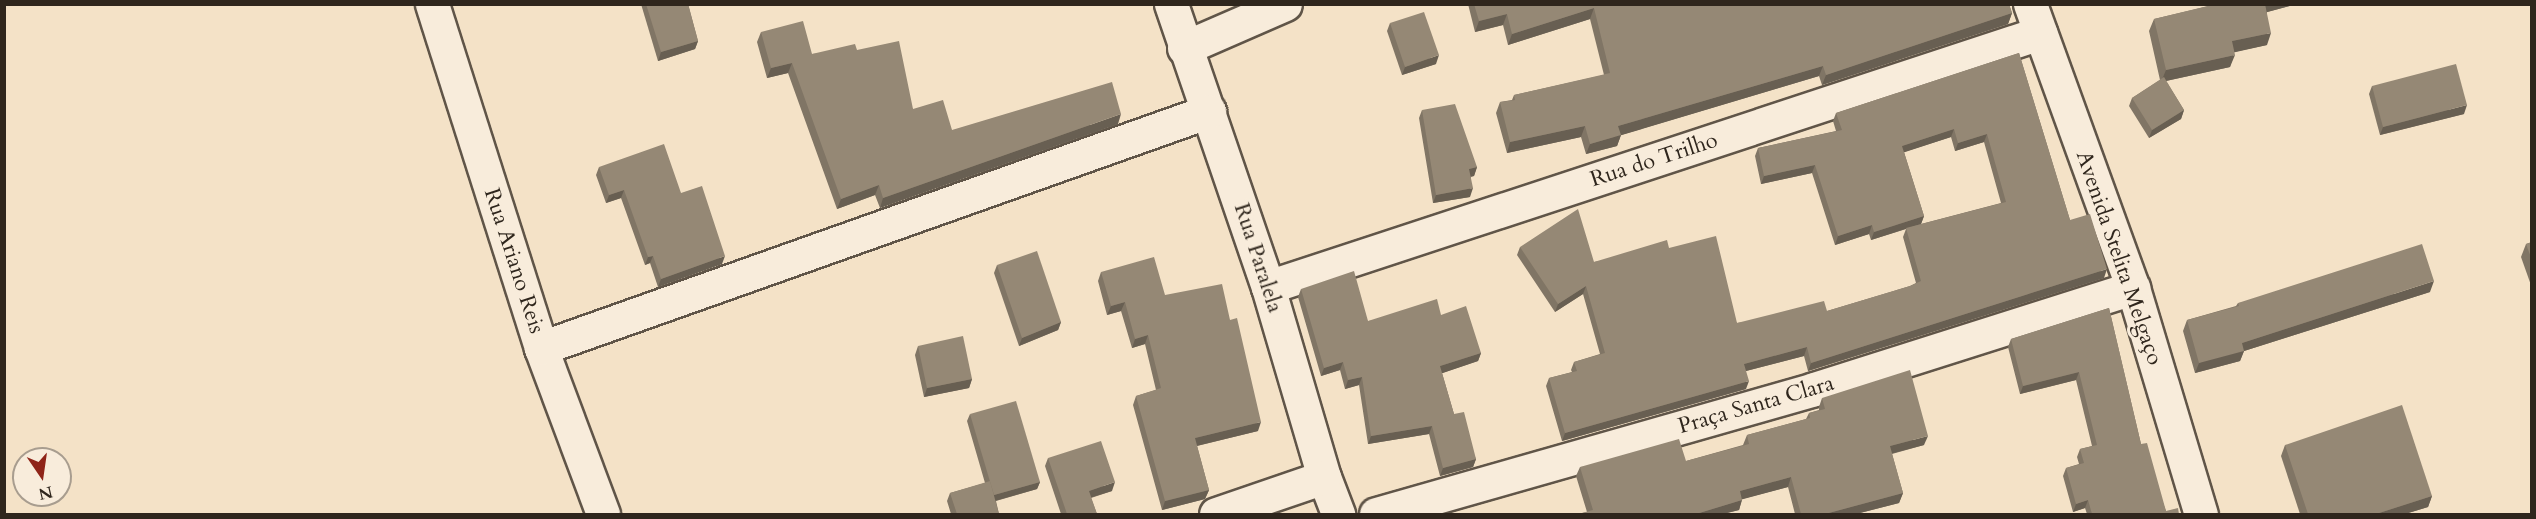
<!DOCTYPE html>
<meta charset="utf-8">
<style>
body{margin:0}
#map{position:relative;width:2536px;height:519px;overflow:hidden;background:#f4e2c7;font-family:Cardo,serif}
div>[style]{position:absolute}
.roads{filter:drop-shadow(2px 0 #605548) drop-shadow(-2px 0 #605548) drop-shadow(0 2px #605548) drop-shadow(0 -2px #605548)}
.minor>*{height:33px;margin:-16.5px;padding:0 16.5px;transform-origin:16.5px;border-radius:16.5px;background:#f8ecdb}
.wall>*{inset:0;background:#807565}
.shaded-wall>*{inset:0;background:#685f52}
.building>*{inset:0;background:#958875}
span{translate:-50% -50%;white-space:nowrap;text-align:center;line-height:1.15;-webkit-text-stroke:6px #f8ecdb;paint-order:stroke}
.street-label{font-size:22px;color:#2f261d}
.frame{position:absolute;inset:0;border:6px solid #2f261d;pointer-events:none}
.north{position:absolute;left:12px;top:447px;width:60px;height:60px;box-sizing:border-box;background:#f8ecdb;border:2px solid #a89d8f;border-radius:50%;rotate:167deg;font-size:16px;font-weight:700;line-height:24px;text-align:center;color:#2f261d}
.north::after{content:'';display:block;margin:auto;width:21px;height:27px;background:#8f2418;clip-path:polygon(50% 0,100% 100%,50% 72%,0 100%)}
</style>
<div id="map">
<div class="roads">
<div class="minor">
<div style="left:432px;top:4px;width:361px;rotate:72.4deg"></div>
<div style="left:541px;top:348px;width:177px;rotate:69.5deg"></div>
<div style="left:1171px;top:4px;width:299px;rotate:71.1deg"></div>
<div style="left:1268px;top:287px;width:198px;rotate:73.6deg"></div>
<div style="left:1324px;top:477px;width:40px;rotate:69deg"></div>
<div style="left:2030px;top:4px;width:302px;rotate:70.1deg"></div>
<div style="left:2133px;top:288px;width:236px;rotate:73.3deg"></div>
<div style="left:1184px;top:48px;width:110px;rotate:-23.5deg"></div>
<div style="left:1268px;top:287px;width:813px;rotate:-18.21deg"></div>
<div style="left:541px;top:348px;width:709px;rotate:-19.53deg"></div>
<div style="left:1216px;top:514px;width:114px;rotate:-18.9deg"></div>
<div style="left:1376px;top:514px;width:455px;rotate:-15.9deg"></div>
<div style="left:1814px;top:389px;width:335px;rotate:-17.6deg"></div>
</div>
</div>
<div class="wall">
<div style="clip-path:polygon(641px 4px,688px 4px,698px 41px,695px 49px,658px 61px)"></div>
<div style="clip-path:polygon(1468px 4px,2009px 4px,2012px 13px,2008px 24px,1822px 85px,1819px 76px,1621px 135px,1617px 146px,1586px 154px,1581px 137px,1507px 153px,1496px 113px,1500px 102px,1512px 100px,1514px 95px,1604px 75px,1590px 19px,1508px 45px,1503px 25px,1475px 32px)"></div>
<div style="clip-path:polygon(2209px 4px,2297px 4px,2267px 12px,2267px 45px,2234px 52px,2230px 67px,2166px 81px,2184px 110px,2181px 119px,2149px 138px,2129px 106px,2132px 98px,2160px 80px,2149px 31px,2154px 19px,2209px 6px)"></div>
<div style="clip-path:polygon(1390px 23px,1436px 64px,1402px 75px,1387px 31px)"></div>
<div style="clip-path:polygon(761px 32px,812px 54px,857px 50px,913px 109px,952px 130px,1118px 124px,880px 208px,875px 195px,837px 209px,788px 73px,767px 78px,757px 42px)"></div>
<div style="clip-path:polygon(evenodd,2019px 53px,2070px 220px,2104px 278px,1808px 371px,1804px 356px,1746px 371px,1746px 389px,1562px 441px,1546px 386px,1549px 378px,1572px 372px,1571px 370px,1574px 362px,1600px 354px,1583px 294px,1555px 312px,1517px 255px,1520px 247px,1594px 262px,1669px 248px,1737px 323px,1827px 311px,1910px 286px,1916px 283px,1903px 237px,1906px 229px,1871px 240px,1869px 234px,1835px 245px,1812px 173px,1761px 184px,1755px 156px,1758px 148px,1836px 131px,1833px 121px,1836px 113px,2019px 53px,1951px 137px,1955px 151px,1984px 142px,2001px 203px,1921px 224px,1924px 216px,1904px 152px,1951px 137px)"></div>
<div style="clip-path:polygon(2372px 86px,2464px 114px,2380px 135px,2369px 94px)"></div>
<div style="clip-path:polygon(1422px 110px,1477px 167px,1474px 176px,1471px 177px,1470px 197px,1433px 203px,1419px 118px)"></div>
<div style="clip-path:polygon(599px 167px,681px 193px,722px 264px,658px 287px,650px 263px,645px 265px,621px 198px,606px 203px,596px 175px)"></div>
<div style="clip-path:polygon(2532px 242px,2532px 288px,2521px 257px,2526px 244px)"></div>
<div style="clip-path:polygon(997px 265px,1061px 322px,1058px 330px,1019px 346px,994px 273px)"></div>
<div style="clip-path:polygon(1101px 272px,1230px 320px,1258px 431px,1197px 446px,1209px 490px,1205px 499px,1162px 510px,1133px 405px,1136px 396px,1156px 390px,1145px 344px,1132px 348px,1121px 311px,1107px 315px,1098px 281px)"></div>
<div style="clip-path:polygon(1301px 289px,1368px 321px,1441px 315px,1481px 353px,1478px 361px,1442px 373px,1454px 414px,1476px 459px,1473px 467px,1440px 476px,1429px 434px,1368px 444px,1359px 385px,1345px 389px,1340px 370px,1321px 376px,1298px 297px)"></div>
<div style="clip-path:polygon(2430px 292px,2244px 351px,2240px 361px,2195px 373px,2183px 331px,2187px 320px,2236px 306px,2238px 303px)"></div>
<div style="clip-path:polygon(2109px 308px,2141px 444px,2166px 511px,2179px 514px,2087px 514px,2085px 508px,2073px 512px,2063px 476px,2066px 468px,2079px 464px,2077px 457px,2080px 449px,2092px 446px,2076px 380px,2020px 394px,2008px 347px,2011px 339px)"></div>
<div style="clip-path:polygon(918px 346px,972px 379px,969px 388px,924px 397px,915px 355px)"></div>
<div style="clip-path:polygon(1822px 398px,1924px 445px,1892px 454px,1903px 493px,1899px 503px,1856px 514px,1795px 514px,1788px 487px,1742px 499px,1739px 510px,1723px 514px,1578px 514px,1587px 512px,1576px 476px,1580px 467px,1686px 461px,1743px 445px,1747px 435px,1806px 419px,1809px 413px,1819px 410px,1819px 407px)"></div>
<div style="clip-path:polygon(970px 414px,1040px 482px,1037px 489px,996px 501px,999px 514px,951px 514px,947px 501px,950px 493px,985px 483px,967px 421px)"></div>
<div style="clip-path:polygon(2285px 445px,2432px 496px,2428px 507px,2405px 514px,2300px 514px,2281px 456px)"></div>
<div style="clip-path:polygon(1048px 458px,1112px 491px,1091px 498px,1097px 514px,1061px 514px,1045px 466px)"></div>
</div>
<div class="shaded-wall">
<div style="clip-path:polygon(2264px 4px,2297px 4px,2260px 14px)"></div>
<div style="clip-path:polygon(1594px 8px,1590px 19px,1508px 45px,1512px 34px)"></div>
<div style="clip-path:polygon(2012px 13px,2008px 24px,1822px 85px,1826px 75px)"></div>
<div style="clip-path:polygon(1507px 14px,1503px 25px,1475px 32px,1479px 21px)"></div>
<div style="clip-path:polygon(2271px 33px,2267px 45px,2227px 54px,2232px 41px)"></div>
<div style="clip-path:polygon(698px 41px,695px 49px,658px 61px,661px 52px)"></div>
<div style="clip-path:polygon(1439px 55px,1436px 64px,1402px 75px,1405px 67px)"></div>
<div style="clip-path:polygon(2235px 55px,2230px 67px,2161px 82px,2166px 70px)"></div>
<div style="clip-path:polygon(792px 63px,788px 73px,767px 78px,771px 68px)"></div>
<div style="clip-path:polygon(1823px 66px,1819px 76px,1615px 137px,1618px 126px)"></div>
<div style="clip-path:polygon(2467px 105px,2464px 114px,2380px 135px,2383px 127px)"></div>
<div style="clip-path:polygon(2184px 110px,2181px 119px,2149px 138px,2152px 130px)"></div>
<div style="clip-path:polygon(1121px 114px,1118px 124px,880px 208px,883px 198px)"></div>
<div style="clip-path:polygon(1585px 126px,1581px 137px,1507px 153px,1510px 142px)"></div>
<div style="clip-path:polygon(1954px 129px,1951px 137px,1899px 154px,1902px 146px)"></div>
<div style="clip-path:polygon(1987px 134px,1984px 142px,1955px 151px,1958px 143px)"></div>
<div style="clip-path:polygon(1621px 135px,1617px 146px,1586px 154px,1590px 144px)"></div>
<div style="clip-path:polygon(1815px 165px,1812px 173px,1761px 184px,1764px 176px)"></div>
<div style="clip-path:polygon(1477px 167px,1474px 176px,1466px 177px,1469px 169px)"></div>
<div style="clip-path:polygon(879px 185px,875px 195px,837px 209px,841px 199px)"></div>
<div style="clip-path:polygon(1473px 188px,1470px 197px,1433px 203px,1436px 195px)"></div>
<div style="clip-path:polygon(624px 190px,621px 198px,606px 203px,609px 195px)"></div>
<div style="clip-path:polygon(1924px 216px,1921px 224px,1871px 240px,1874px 232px)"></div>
<div style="clip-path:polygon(1872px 225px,1869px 234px,1835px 245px,1838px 236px)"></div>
<div style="clip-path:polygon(653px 256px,650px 263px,645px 265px,648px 257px)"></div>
<div style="clip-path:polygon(725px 256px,722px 264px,658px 287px,661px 279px)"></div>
<div style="clip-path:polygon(2107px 269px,2104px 278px,1808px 371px,1811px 363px)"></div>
<div style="clip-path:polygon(2434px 281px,2430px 292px,2244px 351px,2240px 361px,2195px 373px,2199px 363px,2242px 343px)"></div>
<div style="clip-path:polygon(1586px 286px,1583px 294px,1555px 312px,1558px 304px)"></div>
<div style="clip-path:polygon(1125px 302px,1121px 311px,1107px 315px,1111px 306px)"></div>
<div style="clip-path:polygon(1061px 322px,1058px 330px,1019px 346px,1022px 338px)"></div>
<div style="clip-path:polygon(1148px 335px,1145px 344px,1132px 348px,1135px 339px)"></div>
<div style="clip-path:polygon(1807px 347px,1804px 356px,1742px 372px,1744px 364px)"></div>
<div style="clip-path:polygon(1481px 353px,1478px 361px,1437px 375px,1440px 366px)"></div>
<div style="clip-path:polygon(1343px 362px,1340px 370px,1321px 376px,1324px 368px)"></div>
<div style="clip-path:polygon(2079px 372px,2076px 380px,2020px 394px,2023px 386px)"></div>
<div style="clip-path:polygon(1362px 377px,1359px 385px,1345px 389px,1348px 380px)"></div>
<div style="clip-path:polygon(972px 379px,969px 388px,924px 397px,927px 388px)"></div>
<div style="clip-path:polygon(1749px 381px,1746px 389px,1562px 441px,1565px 433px)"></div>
<div style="clip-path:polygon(1261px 422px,1258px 431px,1192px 447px,1195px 438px)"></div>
<div style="clip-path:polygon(1432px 426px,1429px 434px,1368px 444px,1371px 436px)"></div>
<div style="clip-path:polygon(1928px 436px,1924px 445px,1886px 455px,1890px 446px)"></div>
<div style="clip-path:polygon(1476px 459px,1473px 467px,1440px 476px,1443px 468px)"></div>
<div style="clip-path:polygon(1791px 477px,1788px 487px,1736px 501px,1740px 491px)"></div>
<div style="clip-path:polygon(1040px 482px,1037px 489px,991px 502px,994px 495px)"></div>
<div style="clip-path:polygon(1115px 482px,1112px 491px,1086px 499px,1089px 491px)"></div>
<div style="clip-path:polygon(1209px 490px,1205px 499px,1162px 510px,1165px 501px)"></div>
<div style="clip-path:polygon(1903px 493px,1899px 503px,1856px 514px,1825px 514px)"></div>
<div style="clip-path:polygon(2432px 496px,2428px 507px,2405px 514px,2376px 514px)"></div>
<div style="clip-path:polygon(1742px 500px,1739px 510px,1723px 514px,1696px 514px)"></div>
<div style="clip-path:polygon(2088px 500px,2085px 508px,2073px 512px,2076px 504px)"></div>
</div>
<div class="building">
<div style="clip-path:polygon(646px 4px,688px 4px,698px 41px,661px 52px)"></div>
<div style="clip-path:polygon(1474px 4px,2009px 4px,2012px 13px,1826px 75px,1823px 66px,1618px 126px,1621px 135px,1590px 144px,1585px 126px,1510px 142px,1500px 102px,1515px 100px,1514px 95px,1610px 73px,1594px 8px,1512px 34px,1507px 14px,1479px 21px)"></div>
<div style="clip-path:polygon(2265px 4px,2271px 33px,2232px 41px,2235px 55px,2166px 70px,2154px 19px,2216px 4px)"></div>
<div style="clip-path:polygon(1424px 12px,1439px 55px,1405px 67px,1390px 23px)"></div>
<div style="clip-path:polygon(803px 21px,812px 54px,855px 44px,857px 50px,899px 41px,913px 109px,943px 100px,952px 130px,1112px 82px,1121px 114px,883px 198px,879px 185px,841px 199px,792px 63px,771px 68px,761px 32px)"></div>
<div style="clip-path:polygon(2019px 53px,2070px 220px,2090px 214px,2107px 269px,1811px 363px,1807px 347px,1744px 364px,1749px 381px,1565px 433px,1549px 378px,1577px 371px,1574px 362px,1605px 353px,1586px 286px,1558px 304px,1520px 247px,1578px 209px,1594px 262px,1667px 240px,1669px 248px,1716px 236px,1737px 323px,1824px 301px,1827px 311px,1910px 286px,1921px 281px,1906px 228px,2006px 202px,1987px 134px,1958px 143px,1954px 129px,1902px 146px,1924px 216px,1874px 232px,1872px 225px,1838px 236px,1815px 165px,1764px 176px,1758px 148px,1842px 130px,1836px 113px)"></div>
<div style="clip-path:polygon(2456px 64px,2467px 105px,2383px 127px,2372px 86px)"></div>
<div style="clip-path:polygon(2164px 77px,2184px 110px,2152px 130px,2132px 98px)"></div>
<div style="clip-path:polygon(1455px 104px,1477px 167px,1469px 169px,1473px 188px,1436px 195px,1422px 110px)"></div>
<div style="clip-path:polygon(664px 144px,681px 193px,702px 186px,725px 256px,661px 279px,653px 256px,648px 257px,624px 190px,609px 195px,599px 167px)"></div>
<div style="clip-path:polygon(2532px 242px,2532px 260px,2526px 244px)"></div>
<div style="clip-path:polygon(2422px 244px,2434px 281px,2242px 343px,2244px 351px,2199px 363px,2187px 320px,2239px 306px,2238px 303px)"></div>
<div style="clip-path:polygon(1037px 251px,1061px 322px,1022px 338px,997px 265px)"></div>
<div style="clip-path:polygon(1154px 257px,1165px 295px,1222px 284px,1230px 320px,1237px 318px,1261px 422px,1195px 438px,1209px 490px,1165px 501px,1136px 396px,1161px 388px,1148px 335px,1135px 339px,1125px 302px,1111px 306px,1101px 272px)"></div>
<div style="clip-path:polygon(1354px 271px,1368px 321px,1437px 299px,1441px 315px,1466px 306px,1481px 353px,1440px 366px,1454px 414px,1464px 412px,1476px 459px,1443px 468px,1432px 426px,1371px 436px,1362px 377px,1348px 380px,1343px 362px,1324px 368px,1301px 289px)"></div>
<div style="clip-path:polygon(2109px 308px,2141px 444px,2147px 443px,2166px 511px,2178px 508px,2179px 514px,2092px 514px,2088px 500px,2076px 504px,2066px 468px,2084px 463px,2080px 449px,2097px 445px,2079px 372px,2023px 386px,2011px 339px)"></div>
<div style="clip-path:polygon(963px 336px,972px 379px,927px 388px,918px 346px)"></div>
<div style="clip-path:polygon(1910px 370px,1928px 436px,1890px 446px,1903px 493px,1825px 514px,1801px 514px,1791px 477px,1740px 491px,1742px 500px,1696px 514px,1578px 514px,1593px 510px,1580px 467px,1679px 439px,1686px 461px,1749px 444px,1747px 435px,1810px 418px,1809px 413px,1825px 409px,1822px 398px)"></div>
<div style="clip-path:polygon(1016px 401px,1040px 482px,994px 495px,970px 414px)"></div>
<div style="clip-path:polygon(2402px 405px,2432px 496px,2376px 514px,2308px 514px,2285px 445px)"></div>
<div style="clip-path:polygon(1101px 441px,1115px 482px,1089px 491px,1097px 514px,1067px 514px,1048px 458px)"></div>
<div style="clip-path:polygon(990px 481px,999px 514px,957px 514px,950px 493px)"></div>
</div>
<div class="street-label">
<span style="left:1654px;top:160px;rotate:-18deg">Rua do Trilho</span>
<span style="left:1258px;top:258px;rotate:72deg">Rua Paralela</span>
<span style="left:2119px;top:258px;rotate:71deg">Avenida Stelita Melgaço</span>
<span style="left:514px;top:261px;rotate:72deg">Rua Ariano Reis</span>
<span style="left:1756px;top:405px;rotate:-16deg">Praça Santa Clara</span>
</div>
<div class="frame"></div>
<div class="north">N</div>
</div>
